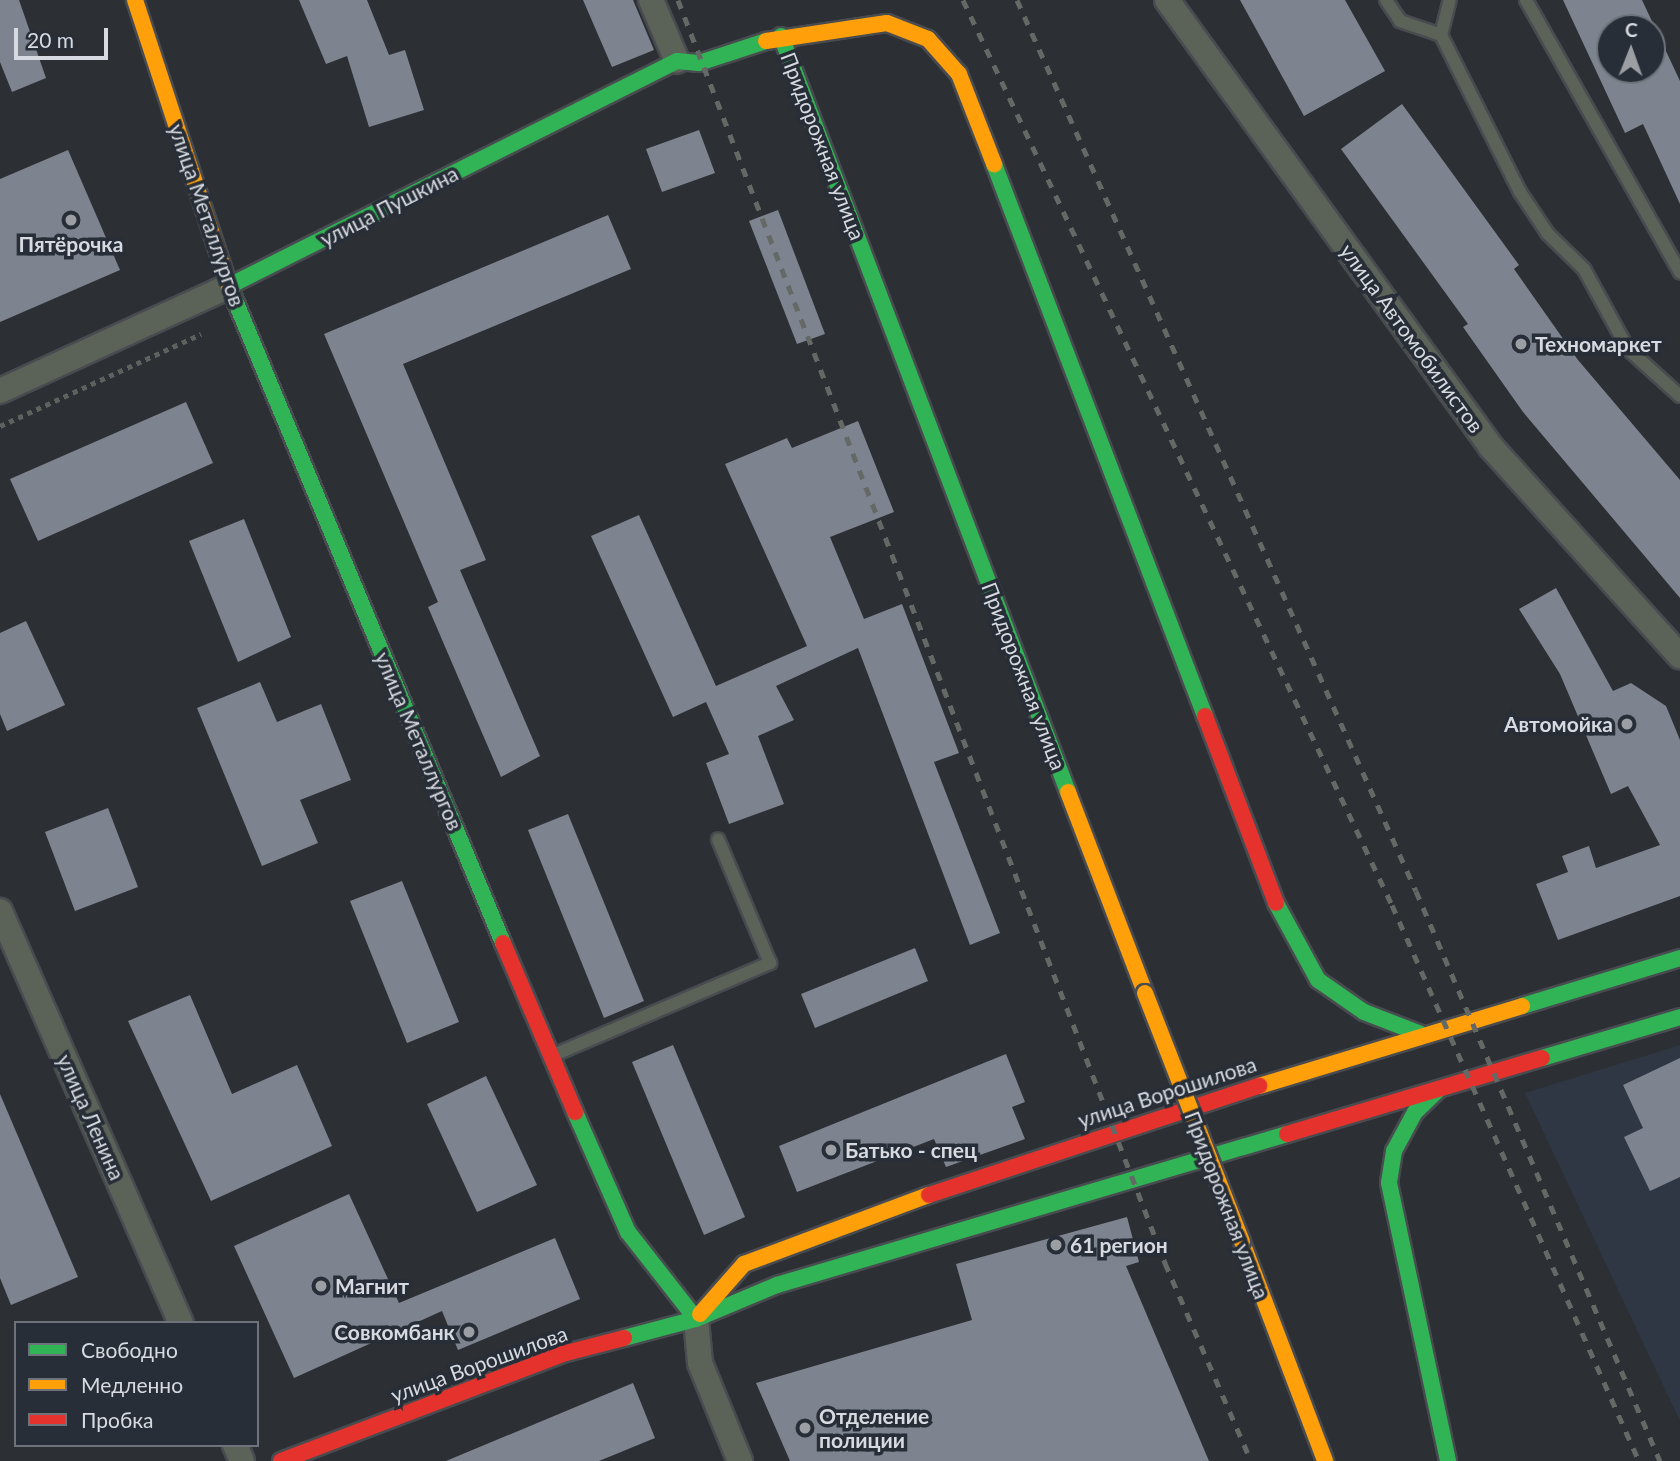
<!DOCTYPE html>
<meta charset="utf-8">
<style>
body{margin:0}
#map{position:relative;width:1680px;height:1461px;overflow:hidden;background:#2c2f34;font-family:Lato,sans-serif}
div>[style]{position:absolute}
.built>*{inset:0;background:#2f3744}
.building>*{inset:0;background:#7d848f}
.path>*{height:4.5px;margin-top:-2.25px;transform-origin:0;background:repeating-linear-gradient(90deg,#5c625e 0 5px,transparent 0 10px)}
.roads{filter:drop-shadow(2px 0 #484b4f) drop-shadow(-2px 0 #484b4f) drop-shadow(0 2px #484b4f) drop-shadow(0 -2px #484b4f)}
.lane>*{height:12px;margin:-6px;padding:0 6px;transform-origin:6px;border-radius:6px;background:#5b6359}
.street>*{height:24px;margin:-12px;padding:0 12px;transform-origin:12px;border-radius:12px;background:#5b6359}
.fast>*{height:16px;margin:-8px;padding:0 8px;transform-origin:8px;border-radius:8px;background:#30b455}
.slow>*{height:16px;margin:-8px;padding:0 8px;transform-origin:8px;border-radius:8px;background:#ff9f0a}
.jam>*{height:16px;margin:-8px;padding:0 8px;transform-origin:8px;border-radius:8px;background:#e5322d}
.rail>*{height:5px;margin-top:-2.5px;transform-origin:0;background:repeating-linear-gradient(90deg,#646965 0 9px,transparent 0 18px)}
.bridges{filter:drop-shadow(2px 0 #484b4f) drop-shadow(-2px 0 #484b4f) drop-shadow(0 2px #484b4f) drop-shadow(0 -2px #484b4f)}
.slow-bridge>*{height:16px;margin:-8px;padding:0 8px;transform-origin:8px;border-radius:8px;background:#ff9f0a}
.dots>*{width:19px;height:19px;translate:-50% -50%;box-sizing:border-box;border:4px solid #282e37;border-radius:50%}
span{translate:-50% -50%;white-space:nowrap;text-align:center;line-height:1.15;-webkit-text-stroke:7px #282e37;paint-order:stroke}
.street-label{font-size:21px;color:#d7dbe1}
.poi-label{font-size:21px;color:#d7dbe1;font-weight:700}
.left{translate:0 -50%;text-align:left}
.right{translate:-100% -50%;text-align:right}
.legend{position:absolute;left:14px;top:1321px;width:245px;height:126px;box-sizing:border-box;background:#282e37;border:2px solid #6e737b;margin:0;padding:9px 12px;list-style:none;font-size:21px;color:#d7dbe1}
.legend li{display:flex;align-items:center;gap:14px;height:35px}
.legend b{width:35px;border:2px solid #6e737b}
.north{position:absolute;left:1596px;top:14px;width:70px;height:70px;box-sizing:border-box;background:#282e37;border:2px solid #6e737b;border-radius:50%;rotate:1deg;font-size:19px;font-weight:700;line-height:28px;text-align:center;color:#d7dbe1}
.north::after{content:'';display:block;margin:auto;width:24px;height:32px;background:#9b9fa4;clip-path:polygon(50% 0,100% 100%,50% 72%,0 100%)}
.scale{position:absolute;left:14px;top:28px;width:94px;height:32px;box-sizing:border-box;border:4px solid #d7dbe1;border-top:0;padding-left:9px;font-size:21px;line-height:24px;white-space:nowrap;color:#d7dbe1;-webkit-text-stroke:5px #282e37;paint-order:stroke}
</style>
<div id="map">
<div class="built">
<div style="clip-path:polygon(1680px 1045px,1680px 1421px,1525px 1093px)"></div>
</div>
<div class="building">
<div style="clip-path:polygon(0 0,19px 0,46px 78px,12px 92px,0 62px)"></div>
<div style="clip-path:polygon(299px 0,367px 0,389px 55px,405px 50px,424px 110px,369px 127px,347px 56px,326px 64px)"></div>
<div style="clip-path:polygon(583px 0,633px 0,654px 50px,612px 67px)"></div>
<div style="clip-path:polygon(1240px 0,1345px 0,1385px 71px,1304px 116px)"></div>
<div style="clip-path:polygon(evenodd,1563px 0,1642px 0,1680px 81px,1680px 204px,1643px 124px,1625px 133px,1563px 0,1610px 28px,1652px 28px,1652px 70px,1610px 70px,1610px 28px)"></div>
<div style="clip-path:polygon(1402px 104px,1519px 265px,1514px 269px,1578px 360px,1680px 480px,1680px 598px,1523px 412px,1463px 327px,1468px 324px,1341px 149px)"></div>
<div style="clip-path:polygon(699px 130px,715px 173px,662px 192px,646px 149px)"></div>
<div style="clip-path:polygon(68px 150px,120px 270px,0 322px,0 179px)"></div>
<div style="clip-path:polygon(778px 210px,825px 334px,797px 344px,749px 221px)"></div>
<div style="clip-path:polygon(608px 215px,631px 269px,403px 364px,486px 560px,460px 570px,540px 756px,501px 777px,428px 607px,438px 602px,324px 334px)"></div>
<div style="clip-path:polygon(186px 402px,213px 463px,38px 541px,10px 479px)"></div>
<div style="clip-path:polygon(858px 421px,894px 512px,830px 537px,864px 619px,902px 604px,959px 753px,934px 762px,1000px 933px,970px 945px,858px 648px,776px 686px,794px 720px,758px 736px,784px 804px,729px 824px,706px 763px,729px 754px,706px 702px,673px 717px,591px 536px,639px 515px,716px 686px,807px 646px,725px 464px,787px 438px,792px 448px)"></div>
<div style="clip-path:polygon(244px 519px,291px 637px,238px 662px,189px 541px)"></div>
<div style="clip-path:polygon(1556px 588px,1613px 691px,1631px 683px,1666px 706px,1680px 740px,1680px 896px,1558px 940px,1536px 884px,1568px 872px,1562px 856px,1589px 846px,1596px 868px,1660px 845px,1628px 786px,1611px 794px,1560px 674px,1519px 609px)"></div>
<div style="clip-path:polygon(26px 621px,65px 705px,7px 731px,0 714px,0 633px)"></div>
<div style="clip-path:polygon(260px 682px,277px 722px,321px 704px,351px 780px,300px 800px,318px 843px,262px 866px,197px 708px)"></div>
<div style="clip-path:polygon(108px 808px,138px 887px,75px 911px,45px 832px)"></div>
<div style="clip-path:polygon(568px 814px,644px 1001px,604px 1018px,528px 830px)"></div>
<div style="clip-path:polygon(402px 881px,459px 1022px,407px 1043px,350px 901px)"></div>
<div style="clip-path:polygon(915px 948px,928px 981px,815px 1028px,801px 994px)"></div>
<div style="clip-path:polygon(190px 995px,232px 1094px,297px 1065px,332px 1146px,211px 1201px,128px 1021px)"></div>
<div style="clip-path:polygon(673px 1045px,745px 1217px,704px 1235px,632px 1062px)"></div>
<div style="clip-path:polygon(1006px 1054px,1025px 1102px,1012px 1107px,1025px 1139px,946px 1167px,934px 1139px,797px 1192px,779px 1146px)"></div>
<div style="clip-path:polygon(1680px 1058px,1680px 1177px,1650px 1191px,1624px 1137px,1643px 1128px,1623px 1085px)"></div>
<div style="clip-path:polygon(486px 1076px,537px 1185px,477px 1212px,427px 1104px)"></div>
<div style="clip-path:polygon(0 1094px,78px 1277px,11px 1305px,0 1278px)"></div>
<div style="clip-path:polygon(349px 1194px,399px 1303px,555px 1238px,580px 1299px,458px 1350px,442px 1311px,294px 1378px,234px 1246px)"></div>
<div style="clip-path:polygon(1127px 1217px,1139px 1262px,1126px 1266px,1209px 1461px,790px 1461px,756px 1383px,972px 1320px,956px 1264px)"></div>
<div style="clip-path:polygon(633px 1383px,655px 1438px,599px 1461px,446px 1461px)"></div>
</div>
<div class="path">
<div style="left:0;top:426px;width:221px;rotate:-24.6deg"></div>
</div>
<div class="roads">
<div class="lane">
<div style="left:1386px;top:0;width:25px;rotate:56deg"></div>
<div style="left:1400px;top:21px;width:43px;rotate:18.9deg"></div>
<div style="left:1441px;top:35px;width:176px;rotate:63.3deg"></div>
<div style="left:1520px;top:192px;width:50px;rotate:56.3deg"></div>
<div style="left:1548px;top:234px;width:50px;rotate:44.2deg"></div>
<div style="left:1584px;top:269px;width:91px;rotate:61.2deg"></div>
<div style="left:1628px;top:349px;width:70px;rotate:42.1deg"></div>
<div style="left:1526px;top:0;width:313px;rotate:60.5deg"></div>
<div style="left:1441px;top:35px;width:36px;rotate:-76deg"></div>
<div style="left:554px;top:1055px;width:235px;rotate:-23.1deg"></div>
<div style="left:770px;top:963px;width:134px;rotate:-112.8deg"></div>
</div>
<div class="street">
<div style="left:651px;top:0;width:66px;rotate:66.9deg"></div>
<div style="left:1167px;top:0;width:552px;rotate:54.06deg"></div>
<div style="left:1491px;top:447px;width:282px;rotate:47.9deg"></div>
<div style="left:0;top:391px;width:252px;rotate:-24.6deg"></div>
<div style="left:0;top:911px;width:450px;rotate:66.3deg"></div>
<div style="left:696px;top:1319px;width:44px;rotate:84.8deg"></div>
<div style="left:700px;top:1363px;width:106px;rotate:67.8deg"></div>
<div style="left:235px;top:1445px;width:17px;rotate:66deg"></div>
</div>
<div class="fast">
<div style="left:781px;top:36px;width:809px;rotate:69.21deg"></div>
<div style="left:994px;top:164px;width:591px;rotate:69.08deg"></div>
<div style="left:229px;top:286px;width:712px;rotate:67.36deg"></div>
<div style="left:229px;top:286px;width:501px;rotate:-26.67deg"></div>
<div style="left:677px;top:61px;width:22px;rotate:5deg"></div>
<div style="left:699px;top:63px;width:71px;rotate:-18.2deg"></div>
<div style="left:1276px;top:903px;width:88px;rotate:61.4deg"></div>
<div style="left:1318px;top:980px;width:56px;rotate:34.8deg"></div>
<div style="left:1364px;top:1012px;width:61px;rotate:21.1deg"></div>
<div style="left:1522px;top:1006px;width:165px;rotate:-16.9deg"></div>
<div style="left:1542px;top:1058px;width:144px;rotate:-16.5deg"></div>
<div style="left:1439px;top:1089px;width:33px;rotate:136deg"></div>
<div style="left:1415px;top:1112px;width:44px;rotate:118.3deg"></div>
<div style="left:1394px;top:1151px;width:32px;rotate:99deg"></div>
<div style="left:1389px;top:1183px;width:284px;rotate:78deg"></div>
<div style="left:575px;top:1112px;width:131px;rotate:66.2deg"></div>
<div style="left:628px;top:1232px;width:110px;rotate:52deg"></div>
<div style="left:624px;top:1338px;width:74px;rotate:-14.8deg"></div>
<div style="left:696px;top:1319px;width:88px;rotate:-22.8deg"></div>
<div style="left:777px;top:1285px;width:532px;rotate:-16.49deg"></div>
</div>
<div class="slow">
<div style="left:135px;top:0;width:301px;rotate:71.8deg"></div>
<div style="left:766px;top:41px;width:122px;rotate:-8.5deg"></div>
<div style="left:887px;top:23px;width:44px;rotate:21.3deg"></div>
<div style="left:928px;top:39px;width:47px;rotate:48.5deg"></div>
<div style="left:959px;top:74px;width:97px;rotate:68.7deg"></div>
<div style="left:1068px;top:792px;width:215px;rotate:69deg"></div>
<div style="left:1259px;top:1086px;width:275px;rotate:-16.9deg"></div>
<div style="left:1242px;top:1242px;width:234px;rotate:69.2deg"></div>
<div style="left:700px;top:1314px;width:67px;rotate:-48.7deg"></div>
<div style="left:744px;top:1264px;width:197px;rotate:-20.5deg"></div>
</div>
<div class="jam">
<div style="left:1205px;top:716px;width:200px;rotate:69.2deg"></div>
<div style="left:503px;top:943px;width:184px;rotate:66.9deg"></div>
<div style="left:1287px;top:1134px;width:266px;rotate:-16.6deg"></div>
<div style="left:929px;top:1195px;width:348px;rotate:-18.3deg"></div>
<div style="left:281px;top:1461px;width:305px;rotate:-20.8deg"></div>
<div style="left:566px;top:1353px;width:60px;rotate:-14.5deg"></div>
</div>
</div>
<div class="rail">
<div style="left:678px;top:0;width:1354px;rotate:68.91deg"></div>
<div style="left:1165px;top:1263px;width:216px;rotate:66.5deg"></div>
<div style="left:963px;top:0;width:1002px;rotate:64.64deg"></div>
<div style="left:1392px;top:905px;width:608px;rotate:66.05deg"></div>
<div style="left:1017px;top:0;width:976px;rotate:65.88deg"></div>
<div style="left:1416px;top:891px;width:620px;rotate:66.83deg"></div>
</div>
<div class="bridges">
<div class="slow-bridge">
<div style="left:1145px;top:993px;width:267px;rotate:68.7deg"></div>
</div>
</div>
<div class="dots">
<div style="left:71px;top:220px;background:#9b9fa4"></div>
<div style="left:1521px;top:344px;background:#9b9fa4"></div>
<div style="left:1627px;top:724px;background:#9b9fa4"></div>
<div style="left:831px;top:1150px;background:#9b9fa4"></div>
<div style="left:1056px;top:1245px;background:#9b9fa4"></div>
<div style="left:321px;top:1286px;background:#9b9fa4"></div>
<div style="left:469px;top:1332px;background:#9b9fa4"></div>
<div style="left:805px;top:1428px;background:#9b9fa4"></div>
</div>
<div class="street-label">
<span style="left:823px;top:146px;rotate:69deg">Придорожная улица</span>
<span style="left:389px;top:206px;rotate:-27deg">улица Пушкина</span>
<span style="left:207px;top:215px;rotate:71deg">улица Металлургов</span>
<span style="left:1412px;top:338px;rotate:54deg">улица Автомобилистов</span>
<span style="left:1024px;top:676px;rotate:69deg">Придорожная улица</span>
<span style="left:419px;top:741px;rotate:67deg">улица Металлургов</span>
<span style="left:1167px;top:1092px;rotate:-18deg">улица Ворошилова</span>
<span style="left:91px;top:1117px;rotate:66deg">улица Ленина</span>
<span style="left:1227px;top:1205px;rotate:69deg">Придорожная улица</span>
<span style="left:479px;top:1364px;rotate:-20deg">улица Ворошилова</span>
</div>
<div class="poi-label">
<span style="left:71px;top:244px">Пятёрочка</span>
<span class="left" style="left:1535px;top:344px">Техномаркет</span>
<span class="right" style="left:1613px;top:724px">Автомойка</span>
<span class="left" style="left:845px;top:1150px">Батько - спец</span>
<span class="left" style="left:1070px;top:1245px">61 регион</span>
<span class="left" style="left:335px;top:1286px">Магнит</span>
<span class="right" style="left:455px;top:1332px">Совкомбанк</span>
<span class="left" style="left:819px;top:1428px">Отделение<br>полиции</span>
</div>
<ul class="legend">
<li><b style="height:9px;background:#30b455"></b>Свободно</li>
<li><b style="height:9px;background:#ff9f0a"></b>Медленно</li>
<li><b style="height:9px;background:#e5322d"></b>Пробка</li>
</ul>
<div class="north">С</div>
<div class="scale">20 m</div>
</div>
